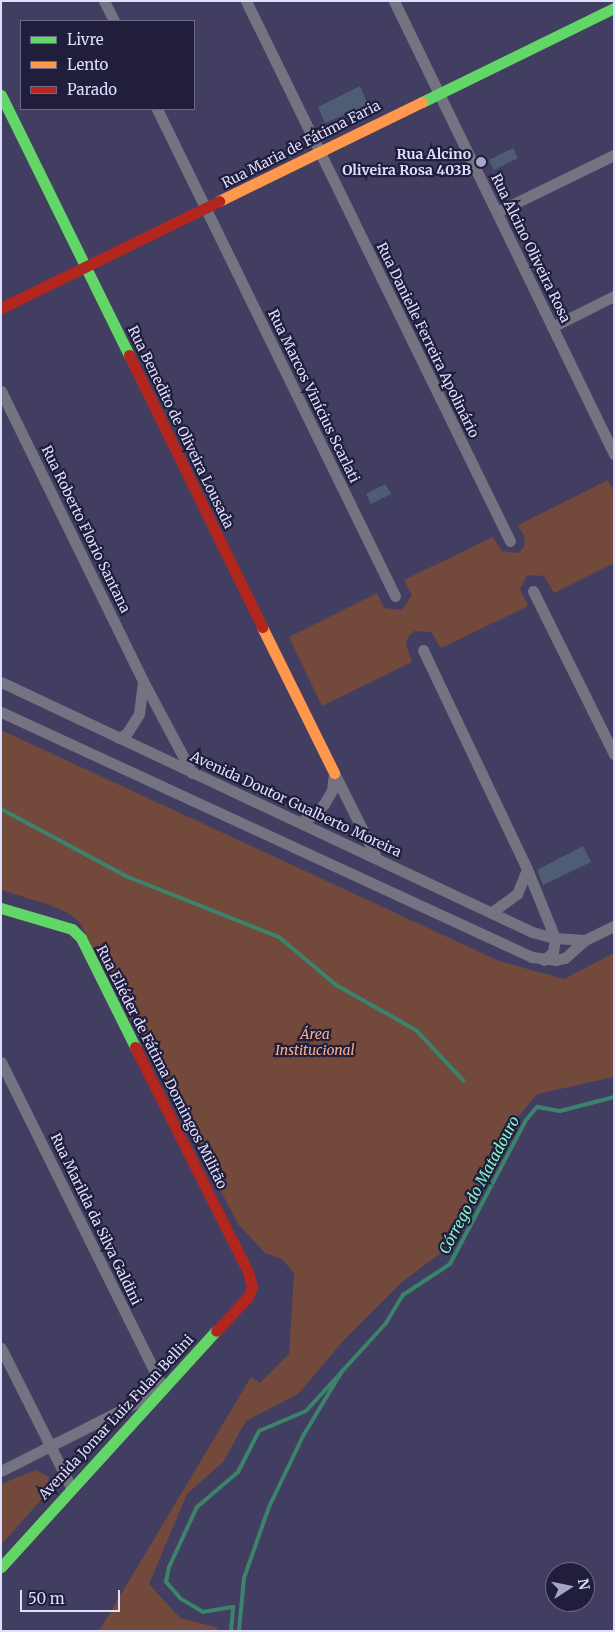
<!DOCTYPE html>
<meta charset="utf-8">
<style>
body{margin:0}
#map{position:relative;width:615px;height:1632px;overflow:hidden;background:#423e61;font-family:Merriweather,serif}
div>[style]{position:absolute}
.green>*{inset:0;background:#73493b}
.stream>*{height:4px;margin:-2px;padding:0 2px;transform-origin:2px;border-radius:2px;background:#3b846b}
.building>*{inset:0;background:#4f5d74}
.street>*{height:11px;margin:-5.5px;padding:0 5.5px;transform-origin:5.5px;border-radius:5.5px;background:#747382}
.fast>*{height:11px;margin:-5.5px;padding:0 5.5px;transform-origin:5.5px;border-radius:5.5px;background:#63d668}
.slow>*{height:11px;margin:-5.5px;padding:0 5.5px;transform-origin:5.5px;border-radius:5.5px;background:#ff974d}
.jam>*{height:11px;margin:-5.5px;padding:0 5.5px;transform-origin:5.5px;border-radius:5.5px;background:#b3261e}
.dots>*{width:14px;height:14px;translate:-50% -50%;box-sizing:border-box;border:2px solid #201e3b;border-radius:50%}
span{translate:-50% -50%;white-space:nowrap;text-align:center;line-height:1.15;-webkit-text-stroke:4.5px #201e3b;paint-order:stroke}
.street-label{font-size:14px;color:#dedefe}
.poi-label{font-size:14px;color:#dedefe;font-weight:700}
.right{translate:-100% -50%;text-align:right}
.park-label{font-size:14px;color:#f8ae8c;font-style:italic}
.water-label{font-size:15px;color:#85f6c8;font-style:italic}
.frame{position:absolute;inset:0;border:2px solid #dedefe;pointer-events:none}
.legend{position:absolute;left:20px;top:20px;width:175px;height:90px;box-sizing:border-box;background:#201e3b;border:1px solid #6c6b89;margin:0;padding:6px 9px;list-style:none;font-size:15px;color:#dedefe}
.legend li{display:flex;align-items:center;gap:10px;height:25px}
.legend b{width:25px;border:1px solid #6c6b89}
.north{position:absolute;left:545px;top:1562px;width:50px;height:50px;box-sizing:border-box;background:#201e3b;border:1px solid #6c6b89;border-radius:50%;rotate:79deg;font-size:14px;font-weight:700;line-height:20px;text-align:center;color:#dedefe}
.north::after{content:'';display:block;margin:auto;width:18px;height:22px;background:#a7a6c7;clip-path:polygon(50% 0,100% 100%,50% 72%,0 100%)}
.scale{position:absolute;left:20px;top:1590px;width:100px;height:22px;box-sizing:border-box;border:2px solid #dedefe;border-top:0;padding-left:6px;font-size:15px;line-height:18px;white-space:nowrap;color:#dedefe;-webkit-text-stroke:4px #201e3b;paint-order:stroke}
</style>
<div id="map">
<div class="green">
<div style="clip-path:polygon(608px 480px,614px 492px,614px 563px,554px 593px,544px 576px,527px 575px,520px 589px,528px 606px,441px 648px,431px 632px,414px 631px,408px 637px,406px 645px,412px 662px,322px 706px,289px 637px,377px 593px,384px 608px,402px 610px,412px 595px,404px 580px,493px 537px,502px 551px,518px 553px,524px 547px,525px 538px,518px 525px)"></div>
<div style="clip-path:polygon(1px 730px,499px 961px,564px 979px,614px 953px,614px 1077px,537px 1094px,518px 1117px,442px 1252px,402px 1282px,344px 1340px,298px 1394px,246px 1421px,223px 1462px,187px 1494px,149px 1584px,180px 1618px,218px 1628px,215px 1631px,99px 1631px,251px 1377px,260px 1383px,289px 1354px,294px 1273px,282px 1259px,265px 1253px,238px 1224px,80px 923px,70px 914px,50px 905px,1px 890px)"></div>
<div style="clip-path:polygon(36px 1470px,49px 1477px,48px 1492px,1px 1545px,1px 1484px)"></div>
</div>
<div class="stream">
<div style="left:1px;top:809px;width:144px;rotate:28.2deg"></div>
<div style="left:128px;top:877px;width:162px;rotate:21.7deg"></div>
<div style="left:279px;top:937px;width:75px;rotate:40.1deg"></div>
<div style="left:336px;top:985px;width:92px;rotate:29.4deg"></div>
<div style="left:416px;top:1030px;width:69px;rotate:46.8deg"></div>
<div style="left:231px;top:1631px;width:24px;rotate:-85deg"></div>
<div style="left:233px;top:1607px;width:30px;rotate:171deg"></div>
<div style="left:203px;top:1612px;width:26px;rotate:-149deg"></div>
<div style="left:181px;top:1599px;width:23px;rotate:-131deg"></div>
<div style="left:166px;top:1582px;width:15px;rotate:-79deg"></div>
<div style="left:169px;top:1567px;width:66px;rotate:-65deg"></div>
<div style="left:197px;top:1507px;width:54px;rotate:-40.5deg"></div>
<div style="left:238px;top:1472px;width:46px;rotate:-62.9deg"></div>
<div style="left:259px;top:1431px;width:51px;rotate:-23.1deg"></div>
<div style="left:306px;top:1411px;width:119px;rotate:-47.7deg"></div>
<div style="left:386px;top:1323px;width:33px;rotate:-59deg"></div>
<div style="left:403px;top:1295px;width:56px;rotate:-33.4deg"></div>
<div style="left:450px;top:1264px;width:163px;rotate:-62.2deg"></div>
<div style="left:526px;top:1120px;width:17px;rotate:-50deg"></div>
<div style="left:537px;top:1107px;width:23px;rotate:10deg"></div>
<div style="left:560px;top:1111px;width:56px;rotate:-14.5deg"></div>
<div style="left:239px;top:1631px;width:53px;rotate:-84.6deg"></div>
<div style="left:244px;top:1578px;width:75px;rotate:-70.6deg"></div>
<div style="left:269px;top:1507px;width:79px;rotate:-64.4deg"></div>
<div style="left:303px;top:1436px;width:76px;rotate:-59deg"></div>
</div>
<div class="building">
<div style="clip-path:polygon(360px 86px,368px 105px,325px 123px,318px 107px)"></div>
<div style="clip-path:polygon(513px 148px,518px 158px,494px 170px,489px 160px)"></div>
<div style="clip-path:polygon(385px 484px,391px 494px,371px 504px,366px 494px)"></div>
<div style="clip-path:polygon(583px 846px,591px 862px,543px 885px,537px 870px)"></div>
</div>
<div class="street">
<div style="left:104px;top:1px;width:22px;rotate:63deg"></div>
<div style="left:246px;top:1px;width:601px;rotate:63.95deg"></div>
<div style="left:394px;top:1px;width:504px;rotate:64.1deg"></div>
<div style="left:157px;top:109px;width:542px;rotate:63.95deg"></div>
<div style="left:497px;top:212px;width:130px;rotate:-26deg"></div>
<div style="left:552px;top:327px;width:69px;rotate:-26.6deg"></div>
<div style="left:1px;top:391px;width:323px;rotate:63.9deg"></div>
<div style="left:533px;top:591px;width:182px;rotate:63.6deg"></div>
<div style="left:423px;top:650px;width:242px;rotate:64.6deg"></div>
<div style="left:1px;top:682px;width:587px;rotate:25.21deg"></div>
<div style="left:532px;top:932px;width:24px;rotate:15deg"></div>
<div style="left:555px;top:938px;width:30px;rotate:4deg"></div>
<div style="left:1px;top:712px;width:585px;rotate:24.77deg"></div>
<div style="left:532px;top:957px;width:24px;rotate:7deg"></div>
<div style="left:556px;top:960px;width:9px;rotate:-13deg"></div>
<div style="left:565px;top:958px;width:27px;rotate:-42deg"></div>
<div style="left:585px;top:940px;width:32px;rotate:-26deg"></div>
<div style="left:119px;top:738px;width:9px;rotate:-32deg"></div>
<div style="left:127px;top:733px;width:22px;rotate:-58deg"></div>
<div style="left:139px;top:714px;width:33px;rotate:-83deg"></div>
<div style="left:143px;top:681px;width:104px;rotate:62deg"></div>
<div style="left:300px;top:822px;width:16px;rotate:-27deg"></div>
<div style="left:314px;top:815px;width:15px;rotate:-48deg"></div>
<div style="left:324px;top:804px;width:16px;rotate:-60deg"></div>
<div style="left:332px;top:790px;width:17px;rotate:-83deg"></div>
<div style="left:334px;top:773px;width:92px;rotate:63.4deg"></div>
<div style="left:492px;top:912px;width:31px;rotate:-36deg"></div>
<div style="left:517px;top:894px;width:27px;rotate:-68deg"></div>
<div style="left:527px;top:869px;width:74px;rotate:67.9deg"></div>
<div style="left:555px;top:938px;width:14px;rotate:98deg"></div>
<div style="left:553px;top:952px;width:12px;rotate:138deg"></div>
<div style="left:1px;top:1062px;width:365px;rotate:63.6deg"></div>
<div style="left:163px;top:1389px;width:182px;rotate:153.2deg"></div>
<div style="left:1px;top:1348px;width:156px;rotate:63.3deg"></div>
</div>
<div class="fast">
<div style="left:1px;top:95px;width:290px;rotate:63.8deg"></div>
<div style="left:422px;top:102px;width:214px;rotate:-26.1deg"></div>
<div style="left:1px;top:908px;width:74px;rotate:16.5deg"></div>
<div style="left:72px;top:929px;width:13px;rotate:45deg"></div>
<div style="left:81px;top:938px;width:122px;rotate:63.6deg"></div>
<div style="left:1px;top:1567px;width:319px;rotate:-47.7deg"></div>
</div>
<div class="slow">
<div style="left:219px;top:201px;width:226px;rotate:-26deg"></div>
<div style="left:262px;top:627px;width:163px;rotate:63.7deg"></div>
</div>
<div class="jam">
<div style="left:1px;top:308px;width:243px;rotate:-26.1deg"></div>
<div style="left:129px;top:355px;width:303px;rotate:63.9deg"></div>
<div style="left:135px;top:1047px;width:252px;rotate:63.3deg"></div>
<div style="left:248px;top:1272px;width:16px;rotate:75deg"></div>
<div style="left:252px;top:1287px;width:12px;rotate:114deg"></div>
<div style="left:247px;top:1298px;width:45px;rotate:133.2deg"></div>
</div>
<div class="dots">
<div style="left:481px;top:162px;background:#a7a6c7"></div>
</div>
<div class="street-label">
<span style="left:301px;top:144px;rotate:-27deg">Rua Maria de Fátima Faria</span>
<span style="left:531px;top:248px;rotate:64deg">Rua Alcino Oliveira Rosa</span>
<span style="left:428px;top:340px;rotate:64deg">Rua Danielle Ferreira Apolinário</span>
<span style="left:314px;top:396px;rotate:64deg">Rua Marcos Vinícius Scarlati</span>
<span style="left:181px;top:427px;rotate:64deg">Rua Benedito de Oliveira Lousada</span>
<span style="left:86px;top:529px;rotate:64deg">Rua Roberto Florio Santana</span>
<span style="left:296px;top:804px;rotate:25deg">Avenida Doutor Gualberto Moreira</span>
<span style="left:162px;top:1067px;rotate:63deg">Rua Eliéder de Fátima Domingos Militão</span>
<span style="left:96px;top:1219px;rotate:64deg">Rua Marilda da Silva Galdini</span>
<span style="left:116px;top:1417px;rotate:-47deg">Avenida Jomar Luiz Fulan Bellini</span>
</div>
<div class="poi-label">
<span class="right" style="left:471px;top:162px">Rua Alcino<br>Oliveira Rosa 403B</span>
</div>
<div class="park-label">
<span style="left:315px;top:1042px">Área<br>Institucional</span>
</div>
<div class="water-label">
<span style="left:479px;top:1185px;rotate:-62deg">Córrego do Matadouro</span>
</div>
<div class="frame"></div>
<ul class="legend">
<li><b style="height:6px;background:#63d668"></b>Livre</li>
<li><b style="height:6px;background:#ff974d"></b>Lento</li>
<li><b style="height:6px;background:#b3261e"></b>Parado</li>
</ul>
<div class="north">N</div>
<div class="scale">50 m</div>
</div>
